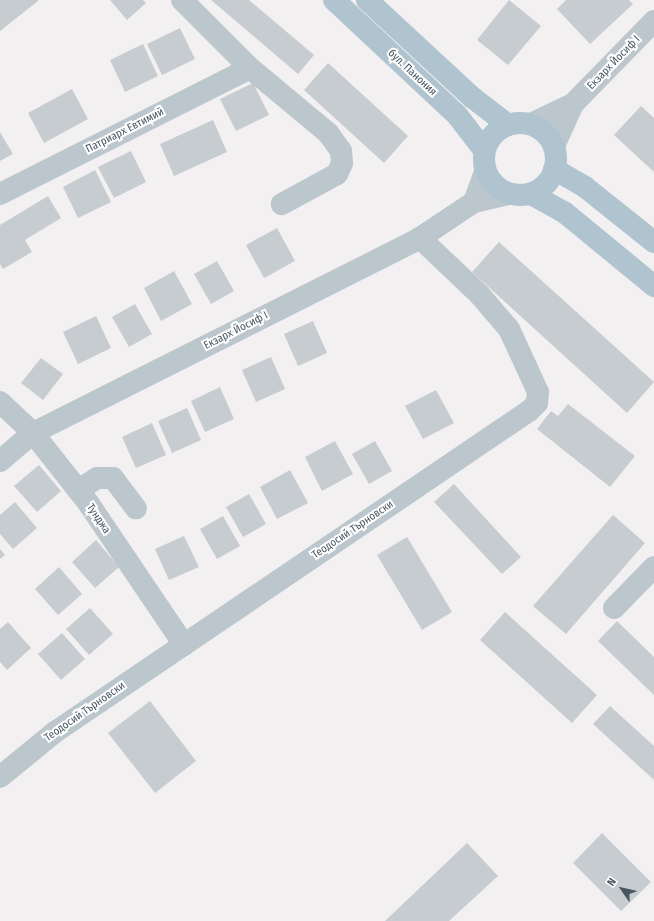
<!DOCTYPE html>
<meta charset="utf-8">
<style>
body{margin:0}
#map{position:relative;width:654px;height:921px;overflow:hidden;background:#f3f0f1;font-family:"Fira Sans Condensed",sans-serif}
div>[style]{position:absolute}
.building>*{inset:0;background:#c7ccd0}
.minor>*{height:22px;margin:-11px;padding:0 11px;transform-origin:11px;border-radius:11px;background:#bcc7cd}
.major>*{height:22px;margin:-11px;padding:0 11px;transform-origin:11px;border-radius:11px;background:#b0c4d0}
.major>.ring{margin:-11px;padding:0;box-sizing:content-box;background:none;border:22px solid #b0c4d0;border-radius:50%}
span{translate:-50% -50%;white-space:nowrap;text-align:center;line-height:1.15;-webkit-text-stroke:4px #fff;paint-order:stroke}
.street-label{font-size:11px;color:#48575f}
.north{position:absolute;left:602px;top:869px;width:40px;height:40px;-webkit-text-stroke:3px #fff;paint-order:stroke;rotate:304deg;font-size:11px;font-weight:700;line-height:16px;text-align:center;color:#48575f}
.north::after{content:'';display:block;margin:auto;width:14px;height:18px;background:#48575f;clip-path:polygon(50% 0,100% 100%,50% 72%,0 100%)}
</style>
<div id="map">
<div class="building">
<div style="clip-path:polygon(0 0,38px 0,38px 1px,0 31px)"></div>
<div style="clip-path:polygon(110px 0,143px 0,146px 3px,127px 20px)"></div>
<div style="clip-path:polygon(211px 0,249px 0,314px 55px,298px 74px)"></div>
<div style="clip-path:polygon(509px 0,541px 26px,508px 65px,477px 40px)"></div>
<div style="clip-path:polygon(566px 0,629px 0,633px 4px,590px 44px,557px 9px)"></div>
<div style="clip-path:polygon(180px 28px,195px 59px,162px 75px,147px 44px)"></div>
<div style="clip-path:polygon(143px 44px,158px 76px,125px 92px,110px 60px)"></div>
<div style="clip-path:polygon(328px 63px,408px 136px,384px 163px,304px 90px)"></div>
<div style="clip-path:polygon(253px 83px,269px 115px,236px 131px,220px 99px)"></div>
<div style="clip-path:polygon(72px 89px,88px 119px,44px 143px,28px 113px)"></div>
<div style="clip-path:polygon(641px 106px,654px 118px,654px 172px,614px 135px)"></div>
<div style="clip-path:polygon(213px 120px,227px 152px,174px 176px,160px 144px)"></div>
<div style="clip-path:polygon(0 132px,13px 154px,0 161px)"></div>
<div style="clip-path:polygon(131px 151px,146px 182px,114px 198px,98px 167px)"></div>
<div style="clip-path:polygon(95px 170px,111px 202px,78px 218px,63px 187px)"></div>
<div style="clip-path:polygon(48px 196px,61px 218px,25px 240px,32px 252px,3px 269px,0 264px,0 225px)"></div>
<div style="clip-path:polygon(277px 228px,295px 261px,264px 278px,246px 245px)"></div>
<div style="clip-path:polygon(499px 242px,654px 382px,627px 413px,472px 272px)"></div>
<div style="clip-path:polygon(217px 261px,234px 291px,211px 304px,194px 274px)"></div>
<div style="clip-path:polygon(174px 271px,192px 304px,161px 321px,144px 288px)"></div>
<div style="clip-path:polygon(135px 304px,152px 334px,129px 347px,112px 317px)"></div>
<div style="clip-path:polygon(96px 316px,111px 348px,78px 364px,63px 332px)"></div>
<div style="clip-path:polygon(313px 321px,327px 353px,298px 366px,284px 334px)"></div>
<div style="clip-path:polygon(271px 357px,285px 389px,256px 402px,242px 370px)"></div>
<div style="clip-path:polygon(41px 358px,63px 374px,43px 400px,21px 383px)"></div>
<div style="clip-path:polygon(220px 387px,234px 419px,205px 432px,191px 401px)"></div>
<div style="clip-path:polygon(436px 390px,454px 423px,423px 439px,405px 406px)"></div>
<div style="clip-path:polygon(568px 404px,635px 456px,610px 487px,537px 429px,551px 411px,558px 416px)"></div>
<div style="clip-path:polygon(187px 408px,201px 440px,172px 453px,158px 421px)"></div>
<div style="clip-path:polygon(152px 423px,166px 455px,136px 468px,122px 437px)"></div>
<div style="clip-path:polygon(335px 441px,353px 474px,322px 491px,305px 457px)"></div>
<div style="clip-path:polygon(375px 441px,392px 471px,369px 484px,352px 454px)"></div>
<div style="clip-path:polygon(39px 465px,61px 491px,37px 512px,14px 486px)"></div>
<div style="clip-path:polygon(290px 470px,308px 503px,277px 519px,260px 487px)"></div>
<div style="clip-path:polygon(454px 484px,521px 557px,502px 574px,434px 502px)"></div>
<div style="clip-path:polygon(249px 494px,266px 524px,243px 537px,226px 507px)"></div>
<div style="clip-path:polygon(15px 502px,37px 528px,13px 549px,0 534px,0 515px)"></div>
<div style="clip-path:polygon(613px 515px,645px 543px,566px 634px,533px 606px)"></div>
<div style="clip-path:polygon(223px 516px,240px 546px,217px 559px,200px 529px)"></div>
<div style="clip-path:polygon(184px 536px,199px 567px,169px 580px,155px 549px)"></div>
<div style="clip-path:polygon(407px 537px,452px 612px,422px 630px,377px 555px)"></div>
<div style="clip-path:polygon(96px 540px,119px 567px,95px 588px,72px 562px)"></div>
<div style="clip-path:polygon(0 549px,5px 555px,0 559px)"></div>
<div style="clip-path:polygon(59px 567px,82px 594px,58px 615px,35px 589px)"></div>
<div style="clip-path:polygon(90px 608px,113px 634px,89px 655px,66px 629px)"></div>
<div style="clip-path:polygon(505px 612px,597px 695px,572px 723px,480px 640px)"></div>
<div style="clip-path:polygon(617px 621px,654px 657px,654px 695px,598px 641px)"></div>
<div style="clip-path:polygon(8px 622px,31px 648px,7px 670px,0 662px,0 629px)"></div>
<div style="clip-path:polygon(62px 633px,85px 659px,61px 680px,38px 654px)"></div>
<div style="clip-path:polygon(150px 701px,196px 761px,155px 793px,108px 733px)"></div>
<div style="clip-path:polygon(610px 706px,654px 746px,654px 780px,593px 724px)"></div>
<div style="clip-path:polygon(602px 833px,651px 882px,621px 911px,573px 863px)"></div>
<div style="clip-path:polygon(467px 843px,498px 876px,449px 921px,385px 921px)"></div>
</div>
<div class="minor">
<div style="left:182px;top:0;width:96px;rotate:45deg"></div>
<div style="left:250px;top:68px;width:102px;rotate:39.8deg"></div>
<div style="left:328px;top:133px;width:22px;rotate:54deg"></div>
<div style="left:341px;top:151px;width:12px;rotate:85deg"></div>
<div style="left:342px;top:163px;width:12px;rotate:114deg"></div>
<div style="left:337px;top:174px;width:63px;rotate:151.4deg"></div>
<div style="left:531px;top:124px;width:47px;rotate:-25.5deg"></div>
<div style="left:573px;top:104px;width:116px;rotate:-45.7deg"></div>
<div style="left:554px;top:146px;width:46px;rotate:-65.7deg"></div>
<div style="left:0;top:194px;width:280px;rotate:-26.7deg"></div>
<div style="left:474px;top:202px;width:33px;rotate:-70deg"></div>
<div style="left:0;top:402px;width:45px;rotate:43.2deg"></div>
<div style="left:33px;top:433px;width:90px;rotate:51.7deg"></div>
<div style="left:89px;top:504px;width:170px;rotate:56deg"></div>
<div style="left:0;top:461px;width:43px;rotate:-40.3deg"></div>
<div style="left:33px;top:433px;width:433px;rotate:-26.7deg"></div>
<div style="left:420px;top:238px;width:65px;rotate:-33.7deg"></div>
<div style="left:474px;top:202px;width:35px;rotate:-13deg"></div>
<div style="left:78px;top:490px;width:22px;rotate:-32deg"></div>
<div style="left:97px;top:478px;width:16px"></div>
<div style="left:113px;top:478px;width:38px;rotate:53deg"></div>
<div style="left:614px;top:608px;width:57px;rotate:-45.7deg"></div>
<div style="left:0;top:777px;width:71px;rotate:-39.3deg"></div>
<div style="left:55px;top:732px;width:572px;rotate:-34.11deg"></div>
<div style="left:529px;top:411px;width:11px;rotate:-45deg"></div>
<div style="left:537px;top:403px;width:11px;rotate:-85deg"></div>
<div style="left:538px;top:392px;width:69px;rotate:-114.7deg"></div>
<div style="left:509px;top:329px;width:45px;rotate:-130.5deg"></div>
<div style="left:480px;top:295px;width:83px;rotate:-136.5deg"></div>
</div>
<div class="major">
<div style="left:334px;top:0;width:168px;rotate:43.1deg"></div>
<div style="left:457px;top:115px;width:44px;rotate:52.4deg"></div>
<div style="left:367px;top:0;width:144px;rotate:42.8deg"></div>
<div style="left:473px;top:98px;width:44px;rotate:37.6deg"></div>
<div class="ring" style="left:484px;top:123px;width:50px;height:50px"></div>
<div style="left:554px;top:169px;width:36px;rotate:30deg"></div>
<div style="left:585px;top:187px;width:88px;rotate:38.6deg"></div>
<div style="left:531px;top:194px;width:38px;rotate:29deg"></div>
<div style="left:564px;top:212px;width:117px;rotate:39.4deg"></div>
</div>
<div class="street-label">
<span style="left:614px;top:63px;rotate:-46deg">Екзарх Йосиф I</span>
<span style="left:412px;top:73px;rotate:43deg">бул. Панония</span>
<span style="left:125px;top:131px;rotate:-27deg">Патриарх Евтимий</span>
<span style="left:236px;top:331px;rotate:-27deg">Екзарх Йосиф I</span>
<span style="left:98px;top:519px;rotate:56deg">Тунджа</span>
<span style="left:353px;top:530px;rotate:-34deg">Теодосий Търновски</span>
<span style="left:85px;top:712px;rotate:-35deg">Теодосий Търновски</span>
</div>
<div class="north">N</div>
</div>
